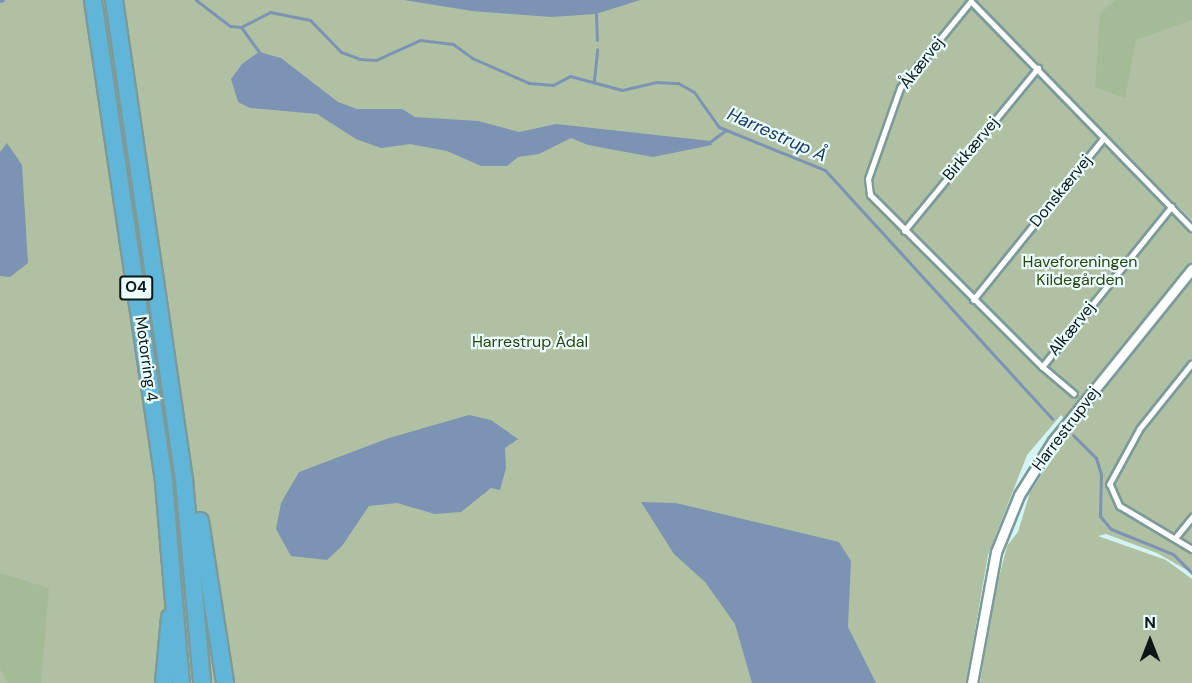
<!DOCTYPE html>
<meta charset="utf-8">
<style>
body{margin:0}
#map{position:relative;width:1192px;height:683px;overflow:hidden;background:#d4f3f3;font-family:"DM Sans",sans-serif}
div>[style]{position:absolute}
.green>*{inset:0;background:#b0c1a3}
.forest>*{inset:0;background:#a5ba96}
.water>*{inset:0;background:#7d93b3}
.stream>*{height:3px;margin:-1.5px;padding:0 1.5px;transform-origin:1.5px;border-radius:1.5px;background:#7d93b3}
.roads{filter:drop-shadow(2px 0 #7d9a9a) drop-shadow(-2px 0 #7d9a9a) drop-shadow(0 2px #7d9a9a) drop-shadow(0 -2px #7d9a9a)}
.service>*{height:4.5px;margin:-2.25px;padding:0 2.25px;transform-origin:2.25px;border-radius:2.25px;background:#fff}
.minor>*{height:9px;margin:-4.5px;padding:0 4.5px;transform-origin:4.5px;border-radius:4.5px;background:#fff}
.motorway>*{height:16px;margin:-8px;padding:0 8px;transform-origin:8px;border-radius:8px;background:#60b6d8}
span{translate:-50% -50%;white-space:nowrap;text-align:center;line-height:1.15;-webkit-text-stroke:4.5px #ebfefd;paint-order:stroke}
.shield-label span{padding:2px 4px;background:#ebfefd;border:2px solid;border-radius:4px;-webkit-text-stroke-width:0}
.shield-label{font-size:15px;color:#0c1818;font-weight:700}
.street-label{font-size:16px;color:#0c1818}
.park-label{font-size:16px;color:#29430f}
.water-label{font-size:18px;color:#1b3964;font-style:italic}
.north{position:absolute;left:1120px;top:611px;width:60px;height:60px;-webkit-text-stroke:4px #ebfefd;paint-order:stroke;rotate:0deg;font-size:16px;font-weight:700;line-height:24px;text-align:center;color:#0c1818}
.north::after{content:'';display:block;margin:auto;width:21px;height:27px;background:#0c1818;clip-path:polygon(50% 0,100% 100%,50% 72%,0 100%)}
</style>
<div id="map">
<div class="green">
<div style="clip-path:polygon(0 0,1192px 0,1192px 220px,1002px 33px,1192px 224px,1192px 573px,1157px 553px,1106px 534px,1098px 536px,1166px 560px,1192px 579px,1192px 683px,980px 683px,992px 604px,1007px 546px,1018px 532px,1030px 492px,1073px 429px,1061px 415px,1027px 455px,988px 555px,966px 683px,0 683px)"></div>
</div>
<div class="forest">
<div style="clip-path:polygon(1117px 0,1192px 0,1192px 20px,1136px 40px,1125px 98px,1095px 87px,1100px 13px)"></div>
<div style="clip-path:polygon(0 573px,49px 588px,41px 683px,8px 683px,0 669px)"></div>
</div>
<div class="water">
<div style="clip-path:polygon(404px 0,640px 0,596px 14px,551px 17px,472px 11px)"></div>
<div style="clip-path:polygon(259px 52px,281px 58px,338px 102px,357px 109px,402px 109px,415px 117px,478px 121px,519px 132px,556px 124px,711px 141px,712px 145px,653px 157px,588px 145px,571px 138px,539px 154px,518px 157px,507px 166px,481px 166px,447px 151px,410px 144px,381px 148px,356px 139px,317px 114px,250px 108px,238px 102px,231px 79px,242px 64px)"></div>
<div style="clip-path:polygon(7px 143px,22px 165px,28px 263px,10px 277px,0 276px,0 152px)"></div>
<div style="clip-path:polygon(469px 415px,491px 420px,518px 439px,505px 448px,506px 468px,500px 490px,491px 488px,461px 512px,435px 514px,397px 503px,369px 506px,342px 546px,327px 560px,291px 556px,276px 529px,281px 503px,299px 472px,389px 438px)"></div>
<div style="clip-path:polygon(641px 502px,676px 503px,839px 542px,851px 561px,848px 627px,876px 683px,752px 683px,735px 624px,705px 582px,674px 554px)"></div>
</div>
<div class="stream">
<div style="left:196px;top:0;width:43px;rotate:37.4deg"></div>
<div style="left:230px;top:26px;width:11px;rotate:5deg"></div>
<div style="left:241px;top:27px;width:33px;rotate:-27deg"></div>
<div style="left:270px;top:12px;width:41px;rotate:11.3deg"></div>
<div style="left:310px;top:20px;width:45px;rotate:45.9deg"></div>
<div style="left:341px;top:52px;width:20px;rotate:20deg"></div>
<div style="left:360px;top:59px;width:16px;rotate:4deg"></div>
<div style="left:376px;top:60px;width:48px;rotate:-24.4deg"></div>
<div style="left:420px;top:40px;width:33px;rotate:7deg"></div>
<div style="left:453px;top:44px;width:24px;rotate:36deg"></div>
<div style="left:472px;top:58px;width:62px;rotate:23.7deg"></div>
<div style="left:529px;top:83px;width:24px;rotate:5deg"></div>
<div style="left:553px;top:85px;width:19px;rotate:-28deg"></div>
<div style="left:570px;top:76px;width:54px;rotate:15.1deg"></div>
<div style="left:622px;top:90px;width:35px;rotate:-13deg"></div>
<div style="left:656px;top:82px;width:22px;rotate:3deg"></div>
<div style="left:678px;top:83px;width:18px;rotate:29deg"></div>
<div style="left:694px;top:92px;width:43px;rotate:54.5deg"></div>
<div style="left:719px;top:127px;width:114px;rotate:22.1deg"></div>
<div style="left:825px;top:170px;width:337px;rotate:47.6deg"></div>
<div style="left:0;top:1px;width:3px;rotate:-18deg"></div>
<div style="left:596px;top:14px;width:26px;rotate:88deg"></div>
<div style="left:241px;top:27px;width:31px;rotate:54deg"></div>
<div style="left:594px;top:80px;width:31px;rotate:-84deg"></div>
<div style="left:711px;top:141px;width:19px;rotate:-36deg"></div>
<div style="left:1073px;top:435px;width:33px;rotate:45deg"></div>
<div style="left:1096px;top:458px;width:17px;rotate:73deg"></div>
<div style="left:1101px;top:474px;width:42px;rotate:91.4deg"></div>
<div style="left:1100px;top:516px;width:17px;rotate:50deg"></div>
<div style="left:1111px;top:529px;width:67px;rotate:22deg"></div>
<div style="left:1173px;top:554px;width:27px;rotate:45deg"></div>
</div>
<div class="roads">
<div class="service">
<div style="left:904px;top:231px;width:211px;rotate:-50.6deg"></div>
<div style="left:973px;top:300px;width:207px;rotate:-51.1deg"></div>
<div style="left:1192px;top:364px;width:83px;rotate:128.7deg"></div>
<div style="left:1140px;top:429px;width:63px;rotate:118.6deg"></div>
<div style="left:1110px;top:484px;width:24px;rotate:66deg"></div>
<div style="left:1120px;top:506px;width:84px;rotate:30.8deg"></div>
<div style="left:1042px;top:367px;width:206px;rotate:-51.1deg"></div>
<div style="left:1074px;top:394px;width:42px;rotate:-139.8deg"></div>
<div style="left:1042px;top:367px;width:243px;rotate:-135deg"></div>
<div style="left:870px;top:195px;width:16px;rotate:-97deg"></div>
<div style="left:868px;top:179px;width:96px;rotate:-70.6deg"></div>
<div style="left:900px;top:88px;width:112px;rotate:-50.8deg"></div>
<div style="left:971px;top:1px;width:317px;rotate:45.8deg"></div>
<div style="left:1176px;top:537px;width:26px;rotate:-51deg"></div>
</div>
<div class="minor">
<div style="left:972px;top:683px;width:133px;rotate:-79.6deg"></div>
<div style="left:996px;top:552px;width:61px;rotate:-68deg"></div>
<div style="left:1019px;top:495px;width:64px;rotate:-57.8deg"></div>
<div style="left:1053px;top:441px;width:221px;rotate:-51.1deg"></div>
</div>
<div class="motorway">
<div style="left:93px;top:0;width:487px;rotate:81.6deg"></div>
<div style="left:164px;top:482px;width:202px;rotate:85.2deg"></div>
<div style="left:114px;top:0;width:485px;rotate:81.7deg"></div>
<div style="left:184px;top:480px;width:204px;rotate:84.9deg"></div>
<div style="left:200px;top:521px;width:164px;rotate:81.2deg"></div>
<div style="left:164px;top:683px;width:66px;rotate:-84.8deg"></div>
</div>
</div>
<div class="shield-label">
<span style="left:136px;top:288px">O4</span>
</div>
<div class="street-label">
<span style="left:922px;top:63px;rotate:-52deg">Åkærvej</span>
<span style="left:971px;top:149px;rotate:-50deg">Birkkærvej</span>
<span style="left:1061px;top:191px;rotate:-51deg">Donskærvej</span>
<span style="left:1072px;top:329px;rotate:-51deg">Alkærvej</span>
<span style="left:146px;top:359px;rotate:82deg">Motorring 4</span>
<span style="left:1066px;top:429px;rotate:-53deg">Harrestrupvej</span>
</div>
<div class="park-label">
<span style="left:1080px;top:271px">Haveforeningen<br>Kildegården</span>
<span style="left:530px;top:342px">Harrestrup Ådal</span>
</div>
<div class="water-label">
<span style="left:777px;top:135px;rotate:24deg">Harrestrup Å</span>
</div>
<div class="north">N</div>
</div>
